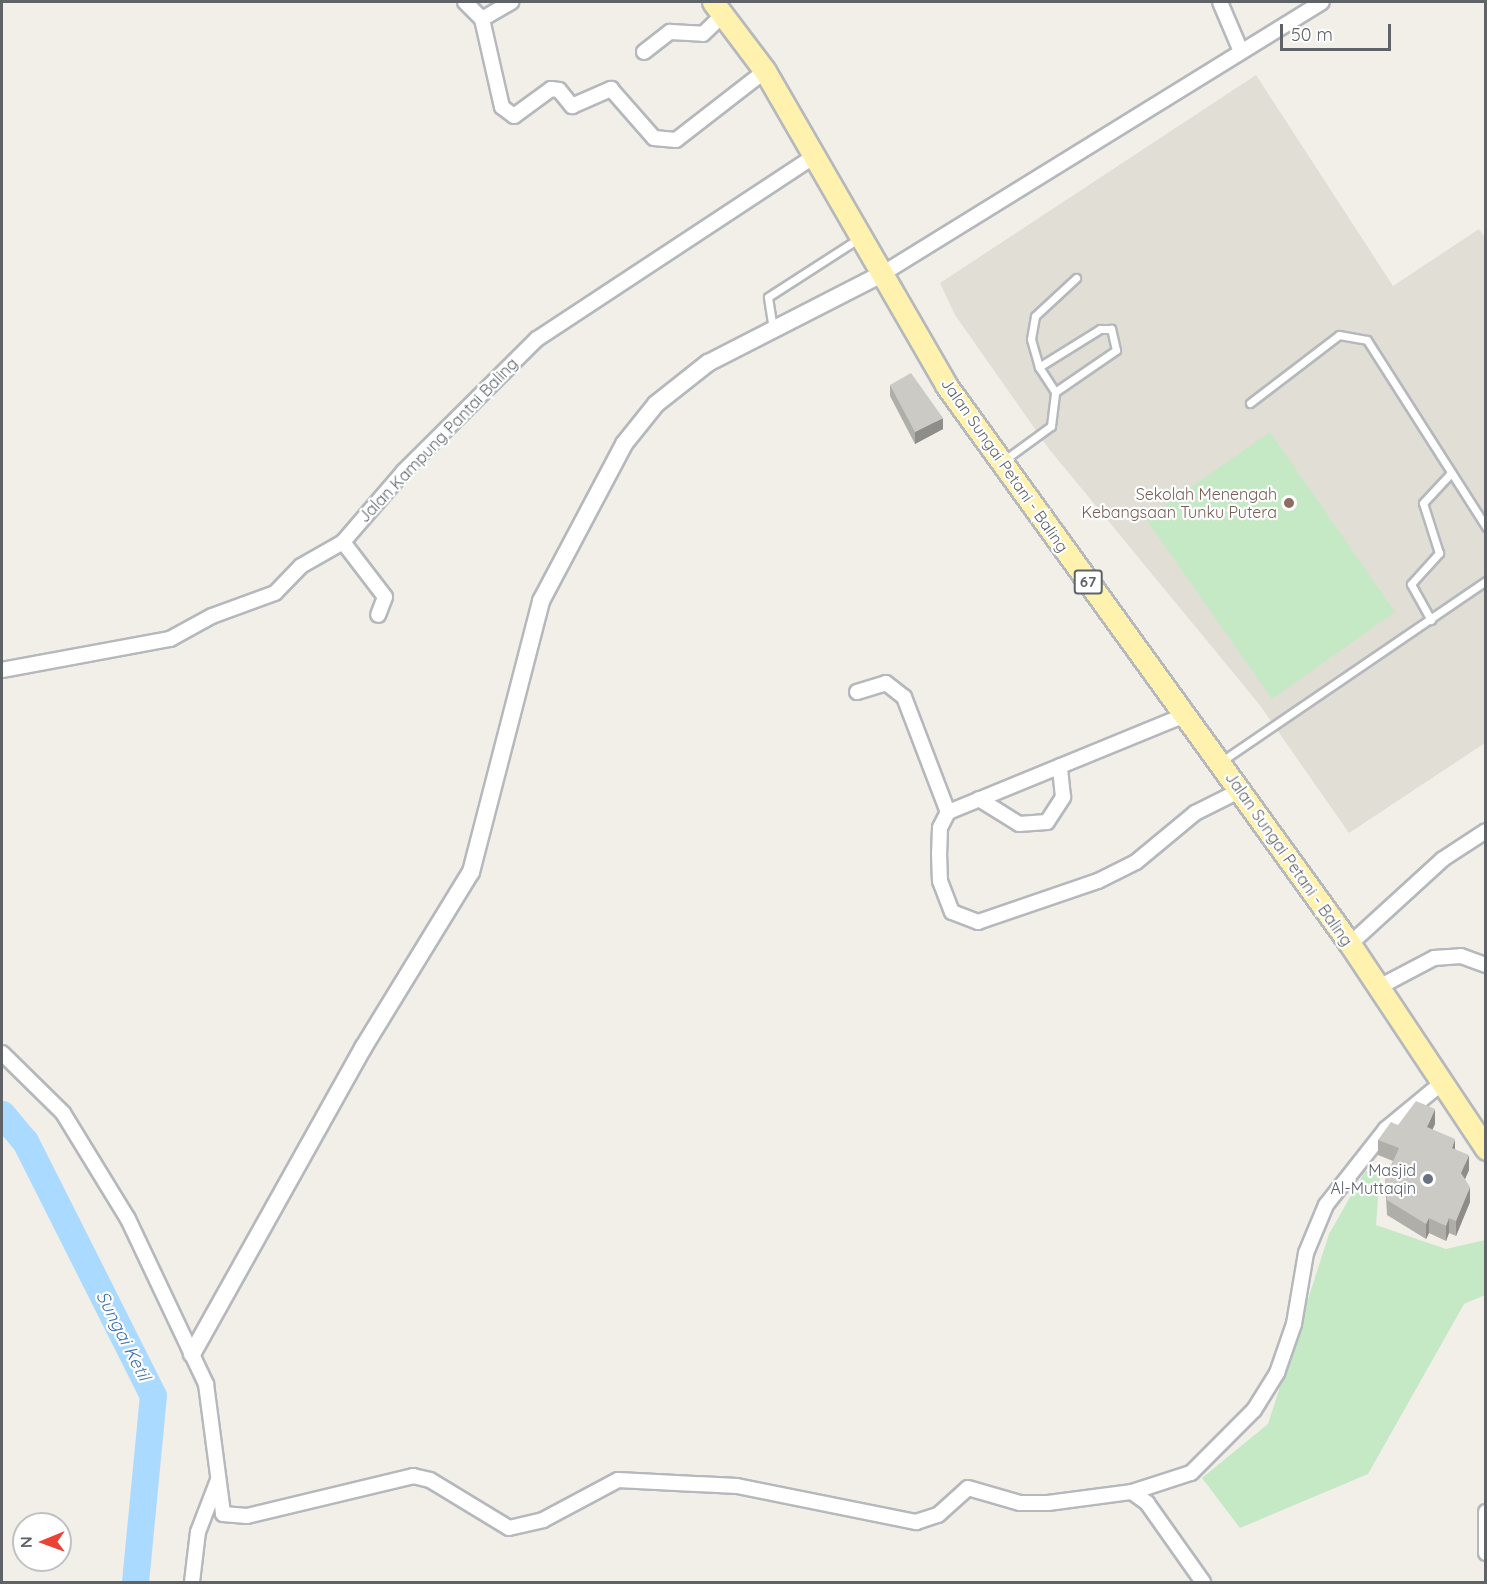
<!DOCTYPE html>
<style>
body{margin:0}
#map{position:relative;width:1487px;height:1584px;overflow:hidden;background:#f1efe8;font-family:Quicksand,sans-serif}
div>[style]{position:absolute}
.education>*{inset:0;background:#e1ded6}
.green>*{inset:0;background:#c5e8c5}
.river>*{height:27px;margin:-13.5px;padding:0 13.5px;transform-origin:13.5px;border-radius:13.5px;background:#aadaff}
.roads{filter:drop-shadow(2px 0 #b5b8bc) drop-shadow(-2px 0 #b5b8bc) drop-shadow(0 2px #b5b8bc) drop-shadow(0 -2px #b5b8bc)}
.service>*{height:7px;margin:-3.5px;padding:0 3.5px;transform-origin:3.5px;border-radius:3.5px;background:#fff}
.minor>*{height:14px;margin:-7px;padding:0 7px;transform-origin:7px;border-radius:7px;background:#fff}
.tertiary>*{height:16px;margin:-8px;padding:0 8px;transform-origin:8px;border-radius:8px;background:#fff}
.primary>*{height:21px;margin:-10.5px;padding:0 10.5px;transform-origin:10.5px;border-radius:10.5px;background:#fff2af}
.wall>*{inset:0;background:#afaea9}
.shaded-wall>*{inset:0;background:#8f8d8a}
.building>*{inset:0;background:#cccac5}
.dots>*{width:16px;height:16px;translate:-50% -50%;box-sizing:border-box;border:3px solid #fff;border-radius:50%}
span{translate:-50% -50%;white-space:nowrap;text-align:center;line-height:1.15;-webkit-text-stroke:4.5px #fff;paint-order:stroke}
.shield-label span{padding:2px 4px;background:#fff;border:2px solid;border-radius:4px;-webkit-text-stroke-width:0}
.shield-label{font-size:15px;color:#5f6368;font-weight:700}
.street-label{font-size:16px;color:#5f6368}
.education-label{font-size:16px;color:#785e54}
.right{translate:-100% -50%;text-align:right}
.worship-label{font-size:16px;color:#5b616d}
.water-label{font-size:18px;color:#4174aa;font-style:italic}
.frame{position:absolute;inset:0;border:3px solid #5f6368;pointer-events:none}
.north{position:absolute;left:12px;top:1512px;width:60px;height:60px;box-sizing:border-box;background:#fff;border:2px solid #bfc1c3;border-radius:50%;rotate:269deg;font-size:16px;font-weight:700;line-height:24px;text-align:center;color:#5f6368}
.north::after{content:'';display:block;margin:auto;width:21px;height:27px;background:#ea4335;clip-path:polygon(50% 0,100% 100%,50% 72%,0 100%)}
.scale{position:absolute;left:1280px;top:24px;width:111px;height:27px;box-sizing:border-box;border:3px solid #5f6368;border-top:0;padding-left:8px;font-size:18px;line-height:21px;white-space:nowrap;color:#5f6368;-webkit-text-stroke:4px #fff;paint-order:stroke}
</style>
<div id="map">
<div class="education">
<div style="clip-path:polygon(1256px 75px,1393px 286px,1479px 229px,1486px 239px,1485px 743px,1349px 833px,1259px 704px,1049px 449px,955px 315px,940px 283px)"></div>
</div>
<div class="green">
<div style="clip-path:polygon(1270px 432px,1395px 612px,1272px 699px,1146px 519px)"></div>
<div style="clip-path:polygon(1365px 1171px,1380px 1174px,1376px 1225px,1446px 1249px,1485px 1240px,1485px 1295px,1464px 1304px,1368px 1474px,1240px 1528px,1202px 1478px,1268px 1424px,1329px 1234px)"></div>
</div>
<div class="river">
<div style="left:2px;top:1114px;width:35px;rotate:50deg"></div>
<div style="left:25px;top:1141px;width:284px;rotate:63.3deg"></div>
<div style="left:153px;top:1395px;width:188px;rotate:95.5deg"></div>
</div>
<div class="roads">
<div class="service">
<div style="left:773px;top:329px;width:32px;rotate:-99deg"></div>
<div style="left:768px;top:297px;width:107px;rotate:-32.8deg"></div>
<div style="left:1039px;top:367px;width:29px;rotate:-106deg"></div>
<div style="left:1031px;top:339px;width:23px;rotate:-80deg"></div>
<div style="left:1035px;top:316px;width:56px;rotate:-42.8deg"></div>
<div style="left:1250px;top:403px;width:112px;rotate:-37.4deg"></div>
<div style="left:1339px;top:335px;width:28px;rotate:10deg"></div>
<div style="left:1367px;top:340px;width:222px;rotate:57.5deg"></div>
<div style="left:1003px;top:461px;width:59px;rotate:-36.1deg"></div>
<div style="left:1051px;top:426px;width:34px;rotate:-83deg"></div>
<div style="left:1055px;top:392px;width:74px;rotate:-34.5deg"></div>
<div style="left:1116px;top:350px;width:22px;rotate:-103deg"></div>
<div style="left:1111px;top:329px;width:11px;rotate:180deg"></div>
<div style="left:1100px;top:329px;width:72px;rotate:148.1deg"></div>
<div style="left:1039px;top:367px;width:30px;rotate:57deg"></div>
<div style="left:1431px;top:620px;width:41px;rotate:-119.1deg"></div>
<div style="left:1411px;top:584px;width:42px;rotate:-47.9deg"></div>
<div style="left:1439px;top:553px;width:52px;rotate:-107.7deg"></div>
<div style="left:1423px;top:503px;width:40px;rotate:-47deg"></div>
<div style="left:1222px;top:761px;width:320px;rotate:-34.3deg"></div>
</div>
<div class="minor">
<div style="left:465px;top:2px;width:24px;rotate:45deg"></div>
<div style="left:482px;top:19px;width:34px;rotate:-30deg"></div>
<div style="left:1220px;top:2px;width:51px;rotate:66.9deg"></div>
<div style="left:482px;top:19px;width:90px;rotate:77.2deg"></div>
<div style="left:502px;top:107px;width:15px;rotate:37deg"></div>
<div style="left:514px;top:116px;width:46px;rotate:-36.1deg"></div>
<div style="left:551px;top:89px;width:8px;rotate:7deg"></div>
<div style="left:559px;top:90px;width:21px;rotate:51deg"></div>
<div style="left:572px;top:106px;width:43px;rotate:-23.6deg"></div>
<div style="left:611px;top:89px;width:65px;rotate:48.7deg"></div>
<div style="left:654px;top:138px;width:22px;rotate:5deg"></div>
<div style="left:676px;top:140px;width:113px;rotate:-37.8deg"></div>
<div style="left:644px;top:52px;width:33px;rotate:-38deg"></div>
<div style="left:670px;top:32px;width:33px;rotate:3deg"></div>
<div style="left:703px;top:34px;width:29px;rotate:-44deg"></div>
<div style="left:882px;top:274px;width:517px;rotate:-31.72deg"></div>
<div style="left:343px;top:542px;width:69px;rotate:52.6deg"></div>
<div style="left:385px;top:597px;width:19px;rotate:111deg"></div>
<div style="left:2px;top:670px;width:171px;rotate:-10.5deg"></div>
<div style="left:170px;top:639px;width:48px;rotate:-28.7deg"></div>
<div style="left:212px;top:616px;width:67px;rotate:-20.1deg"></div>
<div style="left:275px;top:593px;width:37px;rotate:-46deg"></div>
<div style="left:301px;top:566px;width:48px;rotate:-29.7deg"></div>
<div style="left:343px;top:542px;width:94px;rotate:-49.3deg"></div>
<div style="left:404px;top:471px;width:187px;rotate:-44.8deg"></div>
<div style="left:537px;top:339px;width:333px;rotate:-33.4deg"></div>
<div style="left:857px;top:692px;width:30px;rotate:-17deg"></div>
<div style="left:886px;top:683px;width:23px;rotate:38deg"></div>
<div style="left:904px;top:697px;width:123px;rotate:69.1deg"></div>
<div style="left:1185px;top:715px;width:256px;rotate:157.7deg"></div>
<div style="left:948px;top:812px;width:18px;rotate:117deg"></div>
<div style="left:940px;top:828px;width:25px;rotate:92deg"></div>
<div style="left:939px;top:853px;width:28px;rotate:88deg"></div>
<div style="left:940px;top:881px;width:33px;rotate:69deg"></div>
<div style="left:952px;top:912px;width:28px;rotate:21deg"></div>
<div style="left:978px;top:922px;width:127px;rotate:-18.9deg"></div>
<div style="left:1098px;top:881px;width:42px;rotate:-26.6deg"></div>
<div style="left:1136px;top:862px;width:77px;rotate:-39.7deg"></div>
<div style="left:1195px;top:813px;width:51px;rotate:-26.6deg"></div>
<div style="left:979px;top:799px;width:47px;rotate:32deg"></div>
<div style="left:1019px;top:824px;width:28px;rotate:-4deg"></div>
<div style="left:1047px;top:822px;width:30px;rotate:-57deg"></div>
<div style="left:1063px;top:797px;width:31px;rotate:-96deg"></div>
<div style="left:1350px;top:944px;width:126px;rotate:-42.4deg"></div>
<div style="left:1443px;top:859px;width:51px;rotate:-33.1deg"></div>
<div style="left:1379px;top:987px;width:62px;rotate:-27.8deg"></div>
<div style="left:1434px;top:958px;width:27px;rotate:-4deg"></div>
<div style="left:1461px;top:956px;width:27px;rotate:20deg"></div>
<div style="left:2px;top:1053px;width:86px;rotate:44.5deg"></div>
<div style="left:63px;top:1113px;width:124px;rotate:58.5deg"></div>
<div style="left:128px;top:1219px;width:183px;rotate:64.7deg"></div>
<div style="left:206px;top:1384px;width:131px;rotate:82.5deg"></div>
<div style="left:223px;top:1514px;width:24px;rotate:5deg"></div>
<div style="left:247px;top:1516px;width:171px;rotate:-13.5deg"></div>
<div style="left:413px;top:1476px;width:17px;rotate:13deg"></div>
<div style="left:430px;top:1480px;width:92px;rotate:31.3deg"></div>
<div style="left:509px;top:1528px;width:35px;rotate:-13deg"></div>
<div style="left:543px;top:1520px;width:85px;rotate:-28.1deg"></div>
<div style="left:618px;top:1480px;width:119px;rotate:2.9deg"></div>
<div style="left:737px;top:1486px;width:183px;rotate:11.4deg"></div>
<div style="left:916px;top:1522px;width:23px;rotate:-18deg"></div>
<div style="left:938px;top:1515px;width:40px;rotate:-42deg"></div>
<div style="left:968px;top:1488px;width:54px;rotate:16.1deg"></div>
<div style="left:1020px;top:1503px;width:28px"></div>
<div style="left:1048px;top:1503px;width:85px;rotate:-7.5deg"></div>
<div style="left:1132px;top:1492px;width:62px;rotate:-17.9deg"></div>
<div style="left:1191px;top:1473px;width:89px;rotate:-45deg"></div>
<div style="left:1254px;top:1410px;width:44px;rotate:-58.1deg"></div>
<div style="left:1277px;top:1373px;width:52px;rotate:-70.9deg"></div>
<div style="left:1294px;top:1324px;width:72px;rotate:-80.4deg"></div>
<div style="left:1306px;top:1253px;width:52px;rotate:-67.4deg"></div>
<div style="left:1326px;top:1205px;width:97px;rotate:-51.7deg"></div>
<div style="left:1386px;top:1129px;width:74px;rotate:-39.5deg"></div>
<div style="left:1132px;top:1492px;width:19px;rotate:36deg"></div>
<div style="left:1147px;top:1503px;width:97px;rotate:54.7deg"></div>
<div style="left:1486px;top:1512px;width:41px;rotate:90deg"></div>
<div style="left:192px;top:1582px;width:50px;rotate:-83.2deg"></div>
<div style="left:198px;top:1532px;width:56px;rotate:-69deg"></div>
</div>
<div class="tertiary">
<div style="left:192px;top:1354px;width:351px;rotate:-60.8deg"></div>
<div style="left:363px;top:1048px;width:206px;rotate:-58.5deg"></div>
<div style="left:471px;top:872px;width:280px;rotate:-75.5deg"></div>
<div style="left:541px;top:601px;width:178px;rotate:-62.1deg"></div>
<div style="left:624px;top:444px;width:51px;rotate:-51.3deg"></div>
<div style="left:656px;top:404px;width:66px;rotate:-38.3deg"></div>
<div style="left:708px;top:363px;width:195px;rotate:-27.1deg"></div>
</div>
<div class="primary">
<div style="left:713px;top:2px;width:86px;rotate:53deg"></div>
<div style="left:765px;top:71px;width:362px;rotate:60deg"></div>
<div style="left:946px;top:385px;width:690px;rotate:54.14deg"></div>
<div style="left:1350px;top:944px;width:246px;rotate:56.4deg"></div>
</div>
</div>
<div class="wall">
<div style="clip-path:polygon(890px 385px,943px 429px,915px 444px,890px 396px)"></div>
<div style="clip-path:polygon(1435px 1124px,1432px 1129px,1455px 1149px,1469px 1170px,1465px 1179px,1470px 1202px,1456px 1236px,1449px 1233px,1446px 1241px,1429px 1233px,1426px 1239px,1387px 1215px,1385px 1180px,1393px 1161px,1378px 1155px,1378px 1140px,1398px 1125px)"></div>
</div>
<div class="shaded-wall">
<div style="clip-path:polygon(943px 418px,943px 429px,915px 444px,915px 432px)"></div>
<div style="clip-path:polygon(1435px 1109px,1435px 1124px,1427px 1142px,1427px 1127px)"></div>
<div style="clip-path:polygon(1455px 1139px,1455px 1154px,1452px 1148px)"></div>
<div style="clip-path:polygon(1469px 1155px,1469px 1170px,1461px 1188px,1461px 1173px)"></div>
<div style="clip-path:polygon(1470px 1187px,1470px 1202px,1456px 1236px,1456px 1221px)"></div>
<div style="clip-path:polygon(1429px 1218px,1429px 1233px,1426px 1239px,1426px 1224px)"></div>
<div style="clip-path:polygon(1449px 1218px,1449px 1233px,1446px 1241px,1446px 1226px)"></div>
</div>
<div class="building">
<div style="clip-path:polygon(911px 373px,943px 418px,915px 432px,890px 385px)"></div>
<div style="clip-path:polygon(1416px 1101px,1435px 1109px,1427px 1127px,1455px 1139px,1452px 1148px,1469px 1155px,1461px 1173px,1470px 1187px,1456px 1221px,1449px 1218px,1446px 1226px,1429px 1218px,1426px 1224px,1387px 1200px,1385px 1180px,1399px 1148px,1378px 1140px,1391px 1122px,1398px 1125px)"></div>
</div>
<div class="dots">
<div style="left:1289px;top:503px;background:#8d6e63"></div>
<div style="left:1428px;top:1179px;background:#6b7280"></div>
</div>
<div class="shield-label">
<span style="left:1088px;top:582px">67</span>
</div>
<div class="street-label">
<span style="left:438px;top:440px;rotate:-46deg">Jalan Kampung Pantai Baling</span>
<span style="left:1005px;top:465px;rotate:55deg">Jalan Sungai Petani - Baling</span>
<span style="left:1289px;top:859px;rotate:55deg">Jalan Sungai Petani - Baling</span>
</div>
<div class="education-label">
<span class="right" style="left:1277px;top:503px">Sekolah Menengah<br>Kebangsaan Tunku Putera</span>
</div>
<div class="worship-label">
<span class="right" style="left:1416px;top:1179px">Masjid<br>Al-Muttaqin</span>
</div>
<div class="water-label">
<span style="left:123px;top:1336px;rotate:63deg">Sungai Ketil</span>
</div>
<div class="frame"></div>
<div class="north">N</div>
<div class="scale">50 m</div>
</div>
